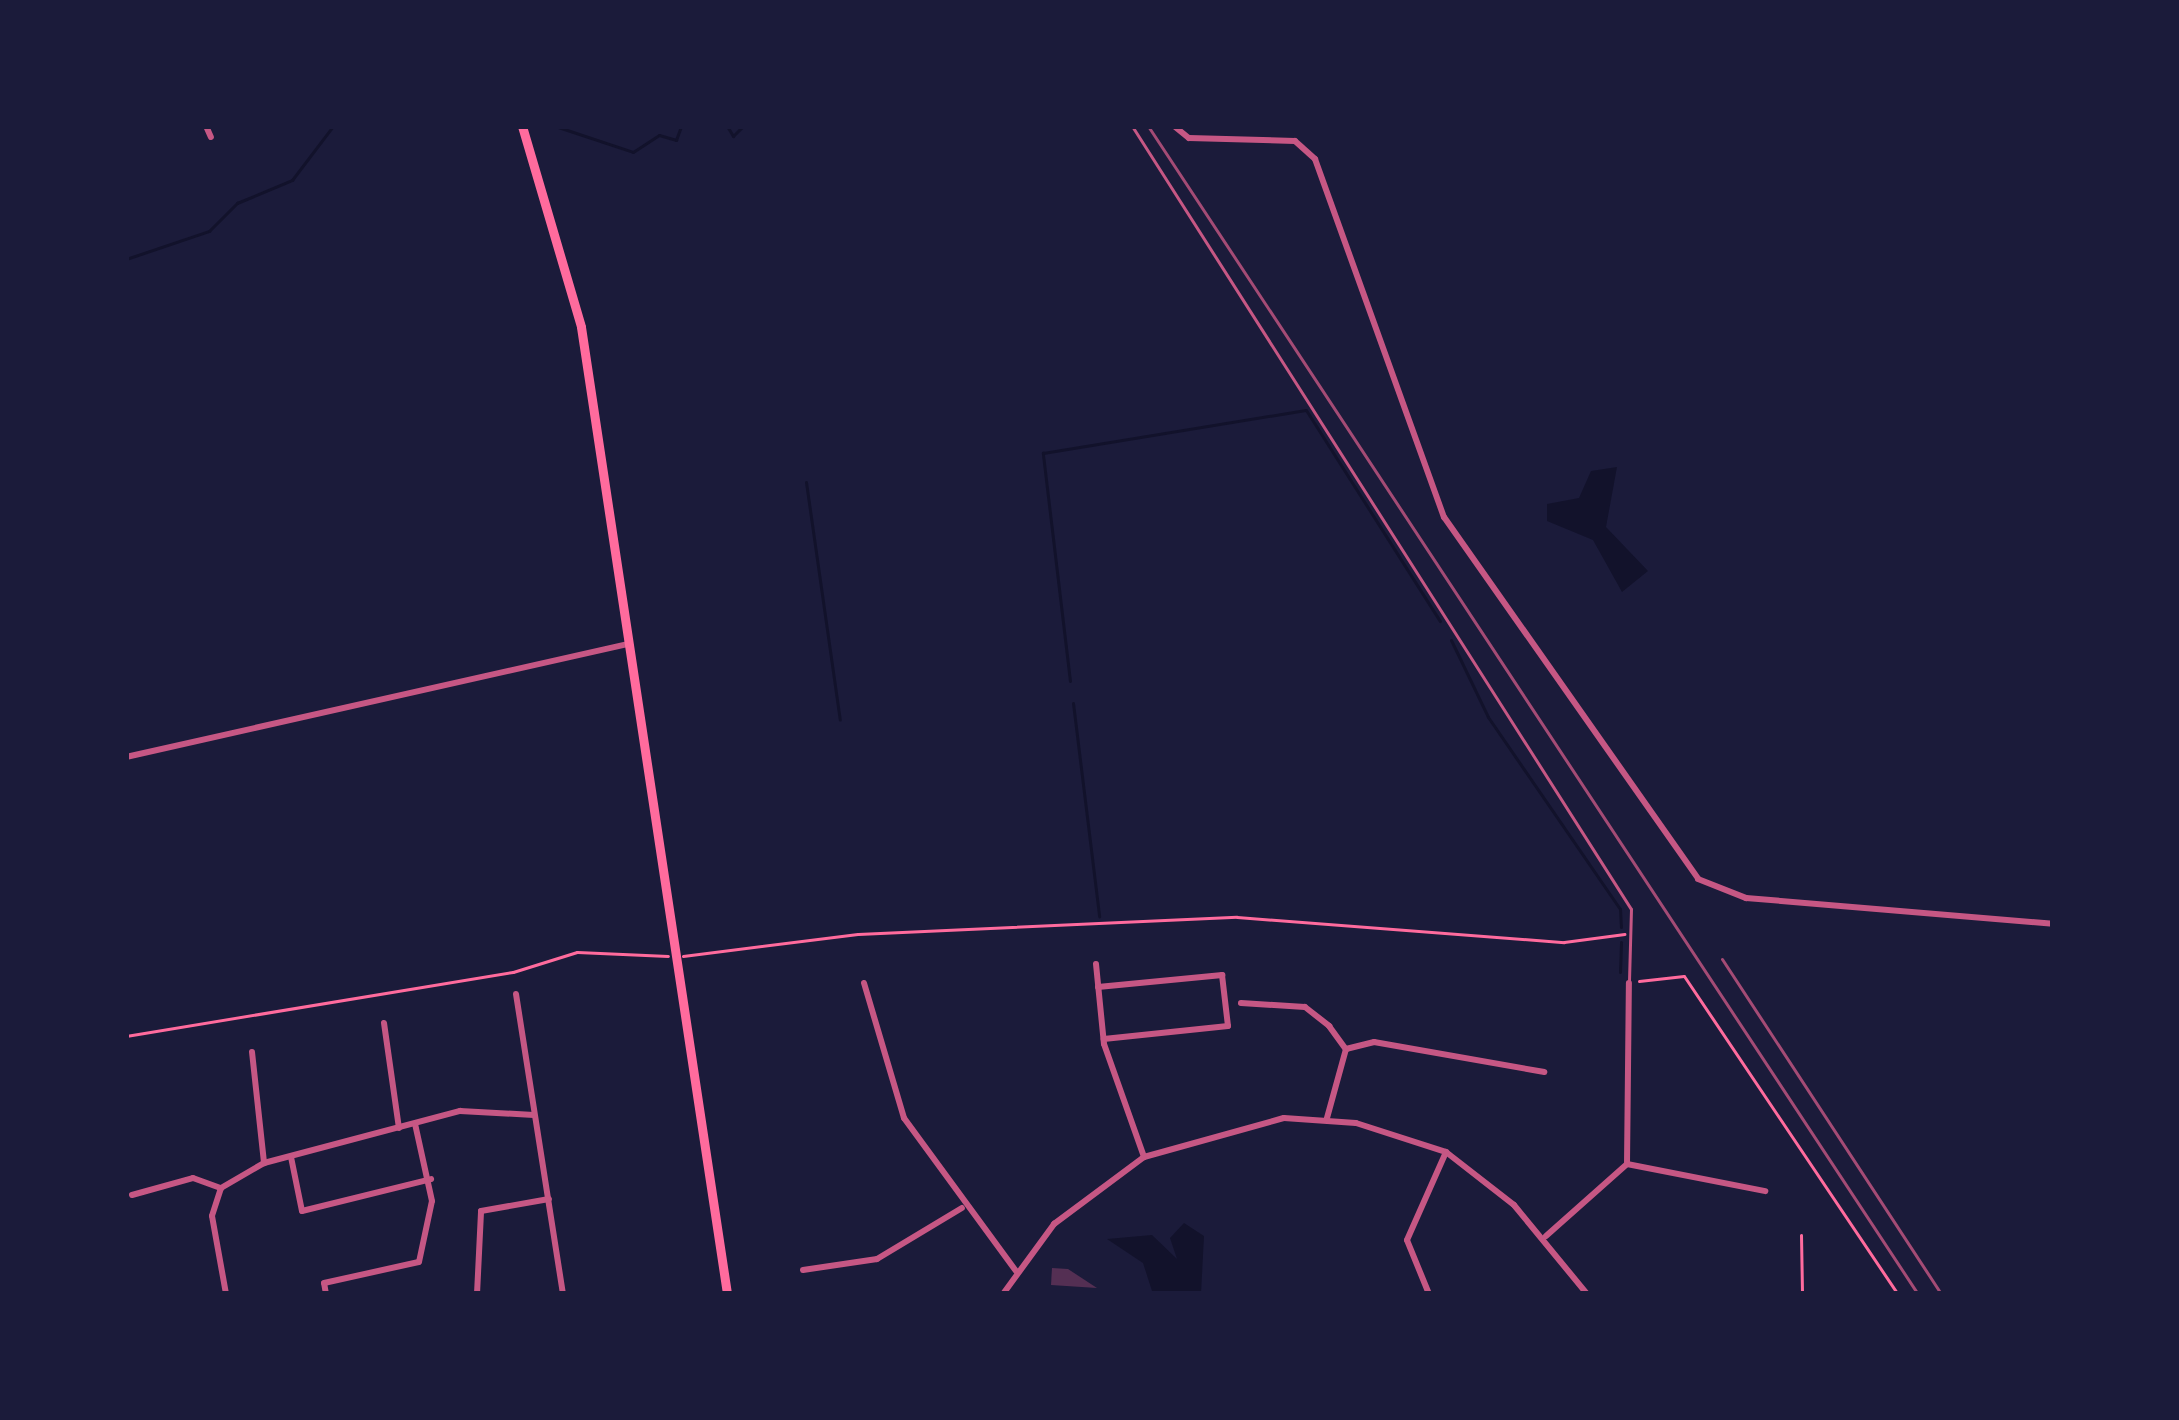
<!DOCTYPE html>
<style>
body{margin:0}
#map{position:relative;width:2179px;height:1420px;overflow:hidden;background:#1b1b3a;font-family:"PT Sans Narrow",sans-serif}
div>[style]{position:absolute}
.water>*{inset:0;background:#12122b}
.stream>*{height:3px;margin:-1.5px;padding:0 1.5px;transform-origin:1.5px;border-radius:1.5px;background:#12122b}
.building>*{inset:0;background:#542f53}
.path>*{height:3px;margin:-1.5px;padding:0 1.5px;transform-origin:1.5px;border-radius:1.5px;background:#ff6b9d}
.service>*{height:3px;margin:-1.5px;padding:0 1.5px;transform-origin:1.5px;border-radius:1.5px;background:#c65784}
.minor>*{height:6px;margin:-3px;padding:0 3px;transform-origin:3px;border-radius:3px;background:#c65784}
.secondary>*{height:9px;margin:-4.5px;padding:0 4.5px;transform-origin:4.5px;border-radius:4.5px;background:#ff6b9d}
.rail>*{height:3px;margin:-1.5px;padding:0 1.5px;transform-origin:1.5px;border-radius:1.5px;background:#a44b75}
span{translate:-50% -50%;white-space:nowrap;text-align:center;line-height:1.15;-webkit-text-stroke:9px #1b1b3a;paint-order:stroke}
.frame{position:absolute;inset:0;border:129px solid #1b1b3a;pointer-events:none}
</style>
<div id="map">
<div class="water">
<div style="clip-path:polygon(1617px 467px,1606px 527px,1648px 571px,1622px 592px,1593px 540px,1547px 521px,1547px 504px,1579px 498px,1591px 471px)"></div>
<div style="clip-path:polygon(1184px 1223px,1204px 1236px,1201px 1294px,1153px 1294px,1143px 1263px,1107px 1239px,1152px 1235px,1177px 1259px,1170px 1238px)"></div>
</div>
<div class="stream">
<div style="left:555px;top:126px;width:82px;rotate:18.4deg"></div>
<div style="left:633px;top:152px;width:31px;rotate:-33deg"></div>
<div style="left:659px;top:135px;width:18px;rotate:16deg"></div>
<div style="left:676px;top:140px;width:15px;rotate:-70deg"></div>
<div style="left:727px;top:126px;width:12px;rotate:59deg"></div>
<div style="left:733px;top:136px;width:14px;rotate:-45deg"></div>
<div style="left:126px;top:259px;width:88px;rotate:-18.6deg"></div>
<div style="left:209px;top:231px;width:40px;rotate:-45deg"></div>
<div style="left:237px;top:203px;width:60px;rotate:-22.7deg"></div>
<div style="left:292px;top:180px;width:68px;rotate:-52.8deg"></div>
<div style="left:806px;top:482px;width:240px;rotate:81.9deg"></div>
<div style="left:1451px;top:640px;width:85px;rotate:64.3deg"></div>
<div style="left:1488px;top:717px;width:233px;rotate:55.5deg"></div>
<div style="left:1620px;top:909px;width:18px;rotate:87deg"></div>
<div style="left:1070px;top:681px;width:230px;rotate:-96.8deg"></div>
<div style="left:1043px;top:453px;width:266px;rotate:-9.3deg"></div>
<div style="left:1306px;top:410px;width:250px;rotate:57.6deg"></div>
<div style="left:1073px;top:703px;width:215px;rotate:83deg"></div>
<div style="left:1620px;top:972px;width:30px;rotate:-88deg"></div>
</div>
<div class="building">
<div style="clip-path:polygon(1052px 1268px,1068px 1269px,1097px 1288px,1051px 1285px)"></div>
</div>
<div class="path">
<div style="left:683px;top:956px;width:176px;rotate:-7.2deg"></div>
<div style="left:858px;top:934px;width:379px;rotate:-2.6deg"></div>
<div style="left:1237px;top:917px;width:328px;rotate:4.4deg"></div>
<div style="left:1564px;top:942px;width:61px;rotate:-7.6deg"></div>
<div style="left:1639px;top:981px;width:45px;rotate:-6.3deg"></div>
<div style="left:1684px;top:976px;width:383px;rotate:56.1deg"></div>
<div style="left:126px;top:1036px;width:392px;rotate:-9.4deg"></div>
<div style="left:513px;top:972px;width:67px;rotate:-17.4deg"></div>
<div style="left:577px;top:952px;width:91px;rotate:2.5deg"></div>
<div style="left:1801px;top:1235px;width:59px;rotate:89deg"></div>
</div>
<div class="service">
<div style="left:1132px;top:126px;width:928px;rotate:57.49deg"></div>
<div style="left:1631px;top:909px;width:72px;rotate:91.6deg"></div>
</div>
<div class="minor">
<div style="left:206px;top:126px;width:12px;rotate:66deg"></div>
<div style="left:1174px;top:126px;width:19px;rotate:39deg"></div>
<div style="left:1189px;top:138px;width:106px;rotate:1.6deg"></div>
<div style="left:1295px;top:141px;width:27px;rotate:42deg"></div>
<div style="left:1315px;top:159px;width:381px;rotate:70.2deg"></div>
<div style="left:1444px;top:517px;width:442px;rotate:54.9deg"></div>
<div style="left:1698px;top:879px;width:52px;rotate:21.6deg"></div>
<div style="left:1746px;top:898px;width:308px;rotate:4.8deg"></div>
<div style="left:126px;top:757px;width:515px;rotate:-12.69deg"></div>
<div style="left:1096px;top:964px;width:80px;rotate:84.3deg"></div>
<div style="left:1104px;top:1044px;width:120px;rotate:70.5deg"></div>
<div style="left:864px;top:983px;width:141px;rotate:73.5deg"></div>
<div style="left:904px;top:1118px;width:190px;rotate:53.8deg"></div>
<div style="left:1098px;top:987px;width:125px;rotate:-5.5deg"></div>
<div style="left:1222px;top:975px;width:51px;rotate:83.3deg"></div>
<div style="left:1228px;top:1026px;width:125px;rotate:174deg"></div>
<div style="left:516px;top:994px;width:304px;rotate:81.1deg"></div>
<div style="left:1241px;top:1003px;width:64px;rotate:3.6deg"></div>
<div style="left:1305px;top:1007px;width:31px;rotate:38deg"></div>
<div style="left:1329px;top:1026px;width:29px;rotate:54deg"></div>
<div style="left:1346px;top:1049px;width:72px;rotate:105.4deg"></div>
<div style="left:384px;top:1023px;width:106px;rotate:81.9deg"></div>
<div style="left:1346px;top:1049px;width:29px;rotate:-14deg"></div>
<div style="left:1374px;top:1042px;width:173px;rotate:10deg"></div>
<div style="left:252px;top:1052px;width:112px;rotate:83.8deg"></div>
<div style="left:291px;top:1157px;width:55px;rotate:78.5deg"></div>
<div style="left:302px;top:1211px;width:133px;rotate:-13.9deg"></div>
<div style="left:1627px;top:1164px;width:141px;rotate:11.1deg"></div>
<div style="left:221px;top:1188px;width:29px;rotate:108deg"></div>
<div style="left:212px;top:1216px;width:79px;rotate:79.8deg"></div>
<div style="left:132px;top:1195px;width:63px;rotate:-15.6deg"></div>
<div style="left:193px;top:1178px;width:30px;rotate:20deg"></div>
<div style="left:221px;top:1188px;width:50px;rotate:-30.2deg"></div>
<div style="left:264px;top:1163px;width:203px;rotate:-14.9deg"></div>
<div style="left:460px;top:1111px;width:74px;rotate:3.1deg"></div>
<div style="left:1546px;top:1236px;width:108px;rotate:-41.6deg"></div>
<div style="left:1627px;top:1164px;width:181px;rotate:-89.4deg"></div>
<div style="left:803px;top:1270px;width:75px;rotate:-8.5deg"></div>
<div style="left:877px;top:1259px;width:99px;rotate:-31deg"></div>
<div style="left:326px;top:1294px;width:11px;rotate:-100deg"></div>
<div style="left:324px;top:1283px;width:97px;rotate:-12.5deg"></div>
<div style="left:419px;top:1262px;width:62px;rotate:-78deg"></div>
<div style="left:432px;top:1201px;width:79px;rotate:-102.4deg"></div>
<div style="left:477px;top:1294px;width:83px;rotate:-87.2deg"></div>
<div style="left:481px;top:1211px;width:69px;rotate:-10deg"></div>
<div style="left:1003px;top:1294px;width:87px;rotate:-53.9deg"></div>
<div style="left:1054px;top:1224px;width:112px;rotate:-36.7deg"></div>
<div style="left:1144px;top:1157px;width:145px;rotate:-15.6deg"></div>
<div style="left:1284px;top:1118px;width:72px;rotate:4deg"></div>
<div style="left:1356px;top:1123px;width:95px;rotate:17.9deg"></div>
<div style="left:1446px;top:1152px;width:86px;rotate:37.9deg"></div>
<div style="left:1514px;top:1205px;width:115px;rotate:50.6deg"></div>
<div style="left:1429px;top:1294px;width:58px;rotate:-112.2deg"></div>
<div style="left:1407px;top:1240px;width:96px;rotate:-66.1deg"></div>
</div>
<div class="secondary">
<div style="left:522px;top:126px;width:209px;rotate:73.6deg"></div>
<div style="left:581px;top:327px;width:978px;rotate:81.41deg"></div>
</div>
<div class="rail">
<div style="left:1148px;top:126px;width:1399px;rotate:56.61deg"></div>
<div style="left:1722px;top:959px;width:400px;rotate:56.8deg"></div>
</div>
<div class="frame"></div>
</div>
